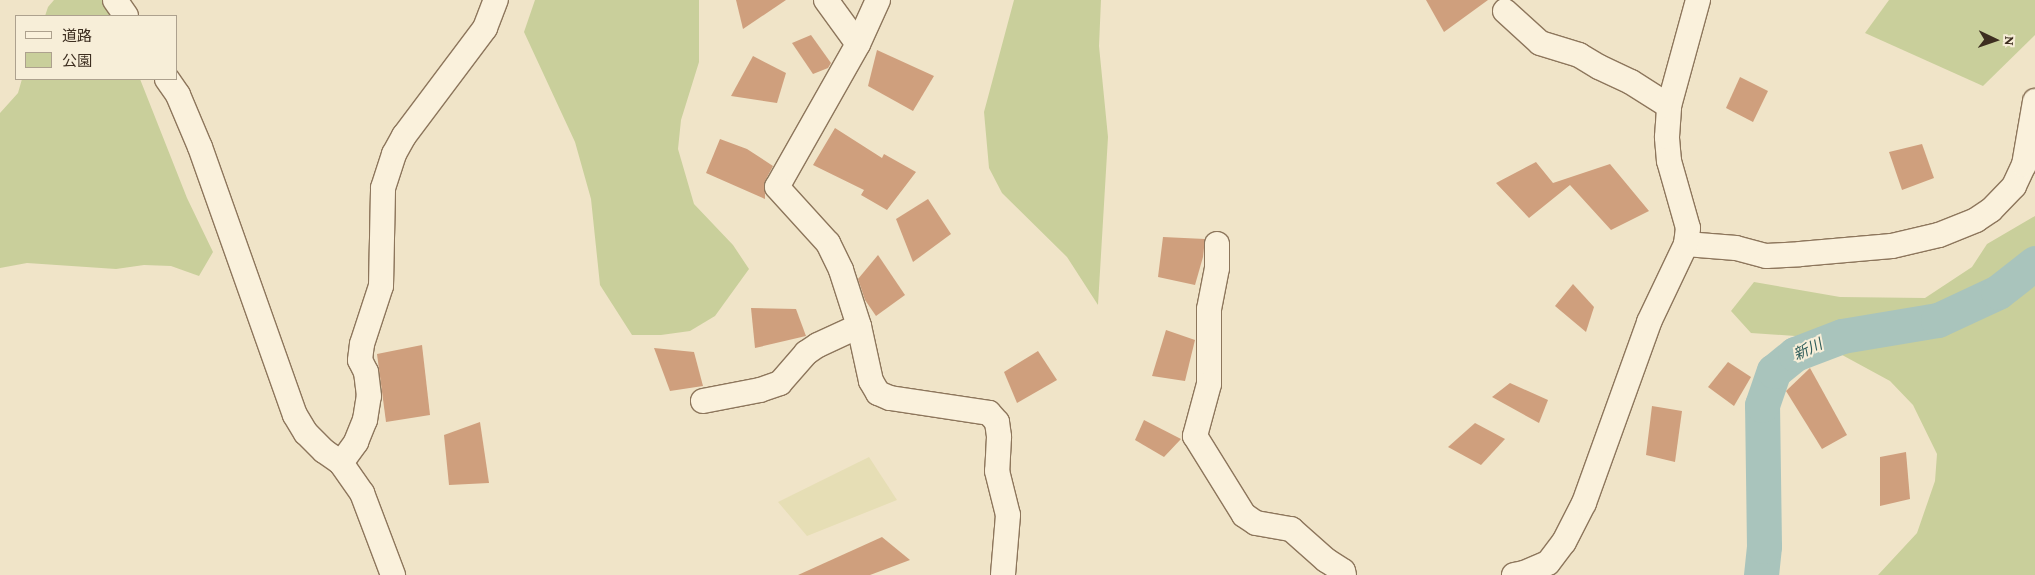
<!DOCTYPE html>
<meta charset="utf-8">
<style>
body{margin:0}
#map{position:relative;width:2035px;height:575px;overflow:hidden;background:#f0e4c8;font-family:"Crimson Pro","Noto Sans JP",serif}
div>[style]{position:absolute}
.farmland>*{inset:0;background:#e6deb5}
.green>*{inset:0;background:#c9cf9b}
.river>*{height:35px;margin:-17.5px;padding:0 17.5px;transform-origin:17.5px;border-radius:17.5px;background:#a9c4bc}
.building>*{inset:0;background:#cf9f7d}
.roads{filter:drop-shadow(1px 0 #8d765c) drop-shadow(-1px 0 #8d765c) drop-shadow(0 1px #8d765c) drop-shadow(0 -1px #8d765c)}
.minor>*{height:24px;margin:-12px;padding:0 12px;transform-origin:12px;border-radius:12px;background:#faf1dc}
span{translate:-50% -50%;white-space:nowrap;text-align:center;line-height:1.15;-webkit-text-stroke:4px #f7eed8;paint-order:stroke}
.water-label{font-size:15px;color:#2f5d5a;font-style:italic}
.legend{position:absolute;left:15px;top:15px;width:162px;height:65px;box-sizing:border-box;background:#f7eed8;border:1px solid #ada18e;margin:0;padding:6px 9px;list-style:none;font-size:15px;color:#3d2e20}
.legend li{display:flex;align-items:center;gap:10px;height:25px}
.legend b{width:25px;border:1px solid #ada18e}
.north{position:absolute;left:1970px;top:15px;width:50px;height:50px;-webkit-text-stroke:4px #f7eed8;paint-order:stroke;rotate:93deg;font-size:14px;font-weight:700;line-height:20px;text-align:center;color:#3d2e20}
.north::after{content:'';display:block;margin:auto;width:18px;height:22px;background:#3d2e20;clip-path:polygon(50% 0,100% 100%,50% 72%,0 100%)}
</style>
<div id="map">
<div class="farmland">
<div style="clip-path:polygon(869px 457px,897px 500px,807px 536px,778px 502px)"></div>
</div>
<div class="green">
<div style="clip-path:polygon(54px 0,106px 0,115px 16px,45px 16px,48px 7px)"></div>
<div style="clip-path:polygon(535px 0,699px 0,699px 62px,681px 120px,678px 149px,694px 204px,733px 245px,749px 269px,715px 316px,690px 331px,661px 335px,632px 335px,600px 285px,591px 199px,575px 142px,524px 32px)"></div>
<div style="clip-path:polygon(1014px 0,1101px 0,1099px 46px,1108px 137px,1098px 305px,1067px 257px,1002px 193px,989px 168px,984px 112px)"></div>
<div style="clip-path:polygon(1889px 0,2035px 0,2035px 35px,1983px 86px,1865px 33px)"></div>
<div style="clip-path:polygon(22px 79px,140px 79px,187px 198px,213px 252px,199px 276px,171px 266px,144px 265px,116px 269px,27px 263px,0 268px,0 113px,18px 93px)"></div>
<div style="clip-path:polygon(2035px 216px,2035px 575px,1878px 575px,1917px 533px,1935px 481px,1937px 454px,1913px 405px,1890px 381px,1809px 337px,1751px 333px,1731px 311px,1754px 282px,1840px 297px,1925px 298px,1972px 267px,1987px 244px)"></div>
</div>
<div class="river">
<div style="left:1761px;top:575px;width:29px;rotate:-84deg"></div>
<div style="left:1764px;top:546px;width:141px;rotate:-90.8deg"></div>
<div style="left:1762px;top:405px;width:36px;rotate:-71deg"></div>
<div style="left:1774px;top:371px;width:27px;rotate:-39deg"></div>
<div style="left:1795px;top:354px;width:50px;rotate:-21deg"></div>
<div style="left:1842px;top:336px;width:97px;rotate:-9.5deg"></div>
<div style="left:1938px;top:320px;width:66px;rotate:-25deg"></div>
<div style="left:1998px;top:292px;width:47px;rotate:-38.1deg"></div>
</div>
<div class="building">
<div style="clip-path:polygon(736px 0,786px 0,743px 29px)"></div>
<div style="clip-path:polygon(1426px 0,1488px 0,1444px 32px)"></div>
<div style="clip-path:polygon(811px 35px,831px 63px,828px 68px,813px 74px,792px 43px)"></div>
<div style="clip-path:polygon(877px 50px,934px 76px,913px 111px,868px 86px)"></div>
<div style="clip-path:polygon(753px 56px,786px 73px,777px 103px,731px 96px)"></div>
<div style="clip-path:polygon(1740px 77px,1768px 91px,1753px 122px,1726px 108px)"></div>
<div style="clip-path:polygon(835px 128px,882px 158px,884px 154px,916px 172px,887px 210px,861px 195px,864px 190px,813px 165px)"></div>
<div style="clip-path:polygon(720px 139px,747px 149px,773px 166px,765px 181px,765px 199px,706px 173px)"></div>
<div style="clip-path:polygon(1922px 144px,1934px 178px,1902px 190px,1889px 152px)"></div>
<div style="clip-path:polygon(1536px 162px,1553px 183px,1610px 164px,1649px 211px,1611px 230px,1570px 185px,1529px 218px,1496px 183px)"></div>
<div style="clip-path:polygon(928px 199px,951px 234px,913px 262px,896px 219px)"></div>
<div style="clip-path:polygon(1163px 237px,1205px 239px,1203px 257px,1195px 285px,1158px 277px)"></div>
<div style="clip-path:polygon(878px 255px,905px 295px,876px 316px,865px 300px,858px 279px)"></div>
<div style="clip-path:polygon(1573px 284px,1594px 307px,1586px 332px,1555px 306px)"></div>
<div style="clip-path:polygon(751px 308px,796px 309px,806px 336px,755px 348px)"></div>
<div style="clip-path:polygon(1166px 330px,1195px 340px,1185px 381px,1152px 376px)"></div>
<div style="clip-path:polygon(422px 345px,430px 415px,386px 422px,377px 354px)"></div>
<div style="clip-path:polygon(654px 348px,694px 352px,703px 386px,670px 391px)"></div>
<div style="clip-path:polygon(1038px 351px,1057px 380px,1017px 403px,1004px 372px)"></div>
<div style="clip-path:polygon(1728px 362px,1751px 377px,1734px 406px,1708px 387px)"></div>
<div style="clip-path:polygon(1810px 368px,1847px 435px,1822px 449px,1786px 391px)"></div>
<div style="clip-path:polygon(1510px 383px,1548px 400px,1539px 423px,1492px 397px)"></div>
<div style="clip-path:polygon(1652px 406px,1682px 411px,1675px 462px,1646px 455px)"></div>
<div style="clip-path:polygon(1144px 420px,1181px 439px,1164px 457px,1135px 440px)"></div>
<div style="clip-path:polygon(480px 422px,489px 483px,449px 485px,444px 435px)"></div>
<div style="clip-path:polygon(1475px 423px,1505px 439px,1481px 465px,1448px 447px)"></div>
<div style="clip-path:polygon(1906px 452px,1910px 499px,1880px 506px,1880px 457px)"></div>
<div style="clip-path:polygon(882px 537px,910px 560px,870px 575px,798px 575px)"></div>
</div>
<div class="roads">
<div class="minor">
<div style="left:115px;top:0;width:19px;rotate:55deg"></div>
<div style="left:826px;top:0;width:54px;rotate:54deg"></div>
<div style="left:878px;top:0;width:48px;rotate:114.4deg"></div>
<div style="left:858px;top:44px;width:164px;rotate:119.5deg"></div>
<div style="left:777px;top:187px;width:76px;rotate:47.7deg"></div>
<div style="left:828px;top:243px;width:30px;rotate:64deg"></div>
<div style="left:841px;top:270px;width:59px;rotate:72.2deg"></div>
<div style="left:859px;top:326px;width:56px;rotate:77.7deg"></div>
<div style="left:871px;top:381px;width:14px;rotate:60deg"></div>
<div style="left:878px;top:393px;width:13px;rotate:23deg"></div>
<div style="left:890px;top:398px;width:100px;rotate:8.6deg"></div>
<div style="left:989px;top:413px;width:12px;rotate:48deg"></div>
<div style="left:997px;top:422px;width:15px;rotate:82deg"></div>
<div style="left:999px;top:437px;width:34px;rotate:93deg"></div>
<div style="left:997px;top:471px;width:45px;rotate:76deg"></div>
<div style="left:1008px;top:515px;width:60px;rotate:94.8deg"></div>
<div style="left:1505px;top:11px;width:47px;rotate:42.4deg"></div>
<div style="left:1540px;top:43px;width:41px;rotate:17.1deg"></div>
<div style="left:1579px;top:55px;width:23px;rotate:31deg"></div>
<div style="left:1599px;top:67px;width:35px;rotate:25deg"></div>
<div style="left:1631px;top:82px;width:45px;rotate:32.3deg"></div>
<div style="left:167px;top:79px;width:19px;rotate:55deg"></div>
<div style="left:178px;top:95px;width:56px;rotate:67.1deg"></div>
<div style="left:200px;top:147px;width:284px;rotate:70.5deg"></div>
<div style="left:295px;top:415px;width:21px;rotate:59deg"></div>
<div style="left:306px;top:433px;width:25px;rotate:45deg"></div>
<div style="left:324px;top:451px;width:21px;rotate:35deg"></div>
<div style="left:341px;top:463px;width:37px;rotate:55deg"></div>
<div style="left:362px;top:493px;width:88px;rotate:69.3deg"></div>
<div style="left:1217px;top:244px;width:24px;rotate:90deg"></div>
<div style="left:1217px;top:268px;width:42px;rotate:101deg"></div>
<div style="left:1209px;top:309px;width:75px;rotate:90deg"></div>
<div style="left:1209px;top:384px;width:54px;rotate:105.1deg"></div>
<div style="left:1195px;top:436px;width:93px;rotate:58.2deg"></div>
<div style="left:1244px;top:515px;width:14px;rotate:34deg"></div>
<div style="left:1256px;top:523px;width:36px;rotate:10deg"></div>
<div style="left:1291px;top:529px;width:47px;rotate:41.5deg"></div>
<div style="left:1326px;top:560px;width:20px;rotate:33deg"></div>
<div style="left:1343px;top:571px;width:4px;rotate:76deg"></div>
<div style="left:1686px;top:244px;width:50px;rotate:4.6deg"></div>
<div style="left:1736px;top:248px;width:31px;rotate:15deg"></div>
<div style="left:1766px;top:256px;width:34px;rotate:-3deg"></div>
<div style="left:1800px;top:254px;width:92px;rotate:-5deg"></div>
<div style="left:1892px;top:246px;width:48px;rotate:-13.2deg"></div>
<div style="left:1939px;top:235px;width:40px;rotate:-22deg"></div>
<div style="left:1976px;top:220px;width:18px;rotate:-34deg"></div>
<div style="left:1991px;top:210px;width:33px;rotate:-46deg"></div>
<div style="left:2014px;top:186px;width:23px;rotate:-65deg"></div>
<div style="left:2024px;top:165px;width:65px;rotate:-80.2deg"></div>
<div style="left:703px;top:401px;width:58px;rotate:-10.9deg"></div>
<div style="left:760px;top:390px;width:21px;rotate:-19deg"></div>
<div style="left:780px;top:383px;width:40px;rotate:-49deg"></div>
<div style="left:806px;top:353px;width:14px;rotate:-34deg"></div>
<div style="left:818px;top:345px;width:45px;rotate:-24.9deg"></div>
<div style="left:341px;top:463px;width:26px;rotate:-54deg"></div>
<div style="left:356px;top:442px;width:24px;rotate:-68deg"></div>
<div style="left:365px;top:420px;width:24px;rotate:-81deg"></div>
<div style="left:369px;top:396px;width:24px;rotate:-97deg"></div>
<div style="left:366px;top:372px;width:13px;rotate:-117deg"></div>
<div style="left:360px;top:360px;width:16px;rotate:-83deg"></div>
<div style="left:362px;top:344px;width:61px;rotate:-71.9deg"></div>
<div style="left:381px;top:286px;width:98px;rotate:-88.8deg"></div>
<div style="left:383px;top:188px;width:36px;rotate:-72deg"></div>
<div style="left:394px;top:154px;width:21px;rotate:-61deg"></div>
<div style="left:404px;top:136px;width:135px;rotate:-53.1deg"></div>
<div style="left:485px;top:28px;width:30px;rotate:-69deg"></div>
<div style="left:1514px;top:575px;width:10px;rotate:-11deg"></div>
<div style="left:1524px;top:573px;width:26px;rotate:-23deg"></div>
<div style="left:1548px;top:563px;width:26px;rotate:-53deg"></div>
<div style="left:1564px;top:542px;width:44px;rotate:-62.9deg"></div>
<div style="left:1584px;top:503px;width:192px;rotate:-70.2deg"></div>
<div style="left:1649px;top:322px;width:86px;rotate:-64.6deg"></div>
<div style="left:1686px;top:244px;width:16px;rotate:-83deg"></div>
<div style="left:1688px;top:228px;width:70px;rotate:-105.8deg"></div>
<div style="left:1669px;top:161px;width:24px;rotate:-95deg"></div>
<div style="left:1667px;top:137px;width:31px;rotate:-86deg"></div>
<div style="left:1669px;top:106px;width:110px;rotate:-74.7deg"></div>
</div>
</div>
<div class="water-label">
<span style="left:1808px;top:350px;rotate:-25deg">新川</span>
</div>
<ul class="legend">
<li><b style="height:6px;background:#faf1dc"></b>道路</li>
<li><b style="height:14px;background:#c9cf9b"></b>公園</li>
</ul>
<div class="north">N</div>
</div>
